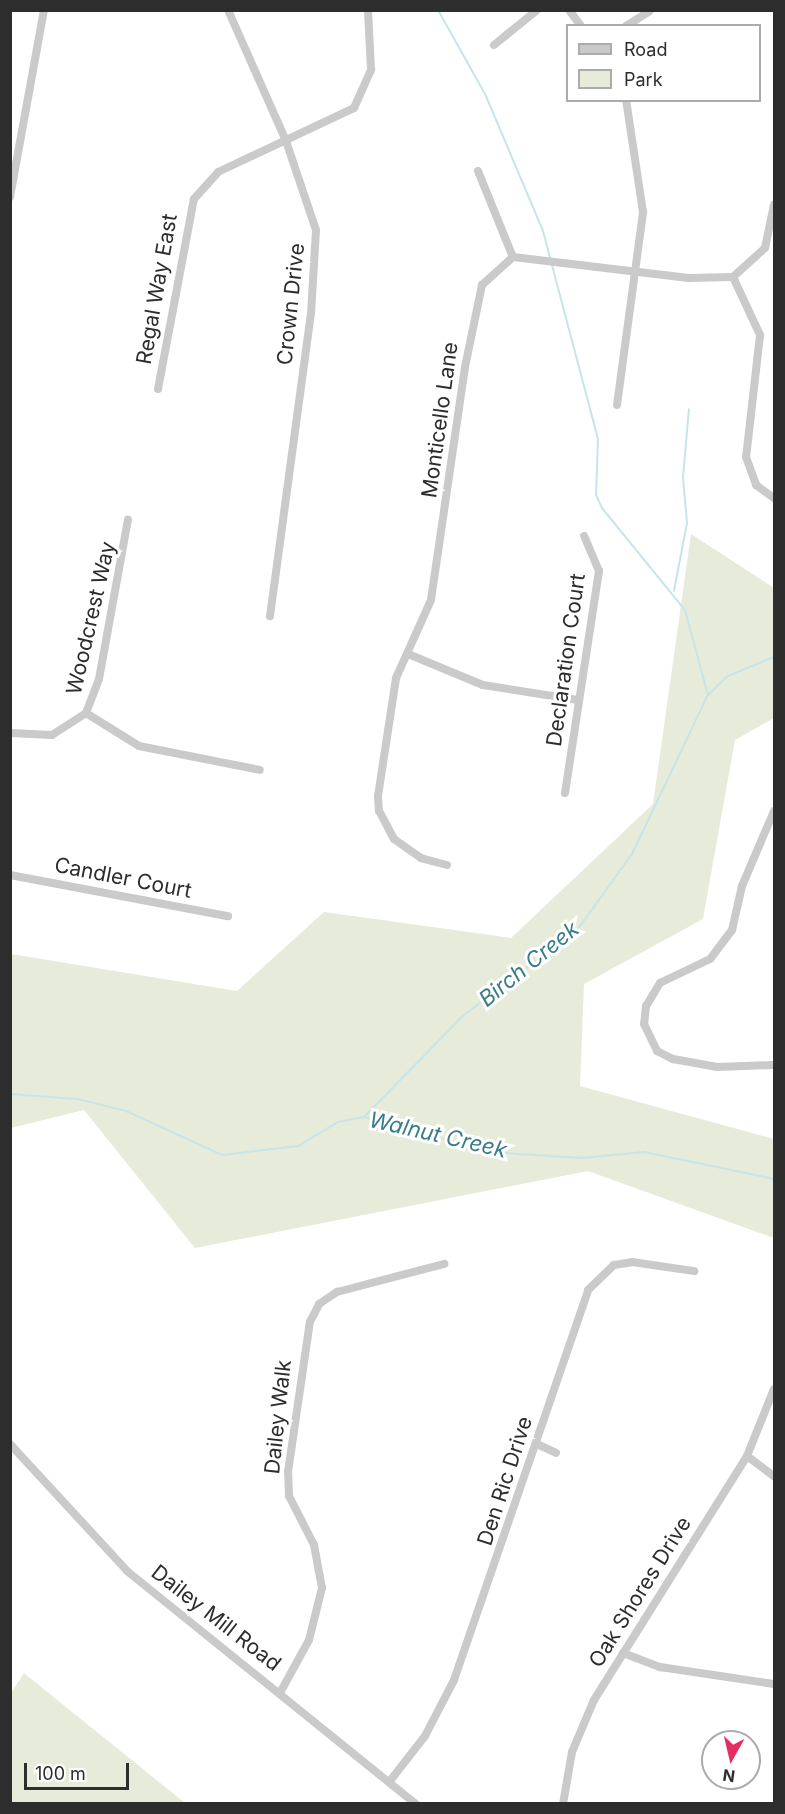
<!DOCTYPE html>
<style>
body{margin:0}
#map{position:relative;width:785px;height:1814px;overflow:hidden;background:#fff;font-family:Inter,sans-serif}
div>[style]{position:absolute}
.green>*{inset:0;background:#e7ebda}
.stream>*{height:2px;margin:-1px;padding:0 1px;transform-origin:1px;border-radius:1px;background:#c6e5eb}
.minor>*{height:8px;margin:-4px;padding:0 4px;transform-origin:4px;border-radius:4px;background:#cacaca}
span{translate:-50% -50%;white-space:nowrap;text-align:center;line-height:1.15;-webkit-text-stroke:6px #fff;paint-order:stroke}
.street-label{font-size:21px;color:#2d2d2d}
.water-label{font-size:22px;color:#387c8a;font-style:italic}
.frame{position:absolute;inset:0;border:12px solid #2d2d2d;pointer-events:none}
.legend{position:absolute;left:566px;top:24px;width:195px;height:78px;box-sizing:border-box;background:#fff;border:2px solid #ababab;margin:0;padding:8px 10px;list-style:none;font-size:18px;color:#2d2d2d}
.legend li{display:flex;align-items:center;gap:12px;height:30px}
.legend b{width:30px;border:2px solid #ababab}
.north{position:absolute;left:701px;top:1730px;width:60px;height:60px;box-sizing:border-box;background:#fff;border:2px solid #ababab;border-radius:50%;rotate:188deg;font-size:16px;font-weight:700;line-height:24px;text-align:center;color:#2d2d2d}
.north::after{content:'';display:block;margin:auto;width:21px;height:27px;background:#e72c64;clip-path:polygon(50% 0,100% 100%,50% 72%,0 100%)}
.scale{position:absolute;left:24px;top:1763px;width:105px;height:27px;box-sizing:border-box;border:3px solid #2d2d2d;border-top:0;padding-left:8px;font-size:18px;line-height:21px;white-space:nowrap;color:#2d2d2d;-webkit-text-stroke:4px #fff;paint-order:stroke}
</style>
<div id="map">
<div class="green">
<div style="clip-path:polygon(691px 534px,774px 588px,774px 718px,735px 740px,703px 919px,584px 984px,580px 1086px,774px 1139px,774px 1238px,588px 1171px,195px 1248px,84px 1110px,11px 1128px,11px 954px,237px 991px,324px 912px,511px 938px,653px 804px)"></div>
<div style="clip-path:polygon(24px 1673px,25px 1674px,185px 1803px,11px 1803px,11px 1693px)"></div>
</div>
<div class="stream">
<div style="left:438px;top:10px;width:98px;rotate:60.8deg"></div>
<div style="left:486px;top:96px;width:147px;rotate:67.1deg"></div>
<div style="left:543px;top:231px;width:215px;rotate:75.2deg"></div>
<div style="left:598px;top:439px;width:56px;rotate:92deg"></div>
<div style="left:596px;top:495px;width:14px;rotate:65deg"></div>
<div style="left:602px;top:508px;width:132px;rotate:50.9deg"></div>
<div style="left:685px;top:610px;width:88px;rotate:74.9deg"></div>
<div style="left:674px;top:591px;width:69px;rotate:-79.2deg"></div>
<div style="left:687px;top:523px;width:46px;rotate:-95deg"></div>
<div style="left:683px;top:477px;width:68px;rotate:-85deg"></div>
<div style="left:10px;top:1094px;width:68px;rotate:4.2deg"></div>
<div style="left:78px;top:1099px;width:49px;rotate:14deg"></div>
<div style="left:126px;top:1111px;width:106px;rotate:24.6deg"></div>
<div style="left:222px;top:1155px;width:77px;rotate:-6.8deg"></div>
<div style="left:298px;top:1146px;width:47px;rotate:-31deg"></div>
<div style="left:338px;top:1122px;width:26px;rotate:-11deg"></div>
<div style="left:364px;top:1117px;width:130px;rotate:15.6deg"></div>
<div style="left:489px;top:1152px;width:93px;rotate:3.7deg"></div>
<div style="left:582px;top:1158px;width:62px;rotate:-5.5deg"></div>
<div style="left:644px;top:1152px;width:133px;rotate:11.7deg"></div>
<div style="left:364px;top:1117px;width:143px;rotate:-45.6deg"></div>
<div style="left:464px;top:1015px;width:141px;rotate:-37deg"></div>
<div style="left:577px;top:930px;width:94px;rotate:-54.1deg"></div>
<div style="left:632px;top:854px;width:176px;rotate:-64.5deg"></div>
<div style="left:708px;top:695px;width:28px;rotate:-44deg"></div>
<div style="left:728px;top:676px;width:50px;rotate:-22.4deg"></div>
</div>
<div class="minor">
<div style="left:228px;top:10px;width:143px;rotate:66.1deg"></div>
<div style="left:286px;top:141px;width:94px;rotate:71.4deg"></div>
<div style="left:316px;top:230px;width:83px;rotate:93.4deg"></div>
<div style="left:311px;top:313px;width:306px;rotate:97.7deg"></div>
<div style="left:569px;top:10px;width:20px;rotate:53deg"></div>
<div style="left:626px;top:26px;width:28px;rotate:-32deg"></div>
<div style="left:494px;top:45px;width:55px;rotate:-39.1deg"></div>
<div style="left:478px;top:171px;width:93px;rotate:67.9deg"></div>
<div style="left:10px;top:197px;width:190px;rotate:-79.7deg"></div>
<div style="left:733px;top:277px;width:64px;rotate:65deg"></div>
<div style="left:760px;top:335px;width:123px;rotate:96.5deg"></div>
<div style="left:746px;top:457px;width:30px;rotate:70deg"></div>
<div style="left:756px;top:485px;width:22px;rotate:36deg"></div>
<div style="left:158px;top:389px;width:193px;rotate:-79.3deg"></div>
<div style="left:194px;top:199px;width:36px;rotate:-48deg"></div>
<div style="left:218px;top:172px;width:150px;rotate:-25.2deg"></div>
<div style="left:354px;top:108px;width:42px;rotate:-65.9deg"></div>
<div style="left:371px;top:70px;width:60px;rotate:-92.9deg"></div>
<div style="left:617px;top:405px;width:195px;rotate:-82.3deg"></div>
<div style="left:643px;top:212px;width:113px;rotate:-98.6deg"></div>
<div style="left:408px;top:654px;width:81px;rotate:22.5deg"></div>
<div style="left:483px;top:685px;width:96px;rotate:9deg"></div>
<div style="left:86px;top:713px;width:62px;rotate:31.9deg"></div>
<div style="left:139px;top:746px;width:123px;rotate:11.2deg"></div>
<div style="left:10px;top:733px;width:42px;rotate:2.7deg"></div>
<div style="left:52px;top:735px;width:40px;rotate:-32.9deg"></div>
<div style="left:86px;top:713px;width:36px;rotate:-69deg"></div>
<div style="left:99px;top:679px;width:162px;rotate:-79.7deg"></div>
<div style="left:565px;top:793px;width:225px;rotate:-81.3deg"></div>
<div style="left:599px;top:571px;width:38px;rotate:-113deg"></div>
<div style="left:774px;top:811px;width:82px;rotate:113.1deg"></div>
<div style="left:742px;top:886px;width:45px;rotate:102.8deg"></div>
<div style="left:732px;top:930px;width:36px;rotate:127deg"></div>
<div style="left:710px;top:959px;width:55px;rotate:154.4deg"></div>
<div style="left:660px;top:983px;width:27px;rotate:121deg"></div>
<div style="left:646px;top:1006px;width:18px;rotate:96deg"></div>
<div style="left:644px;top:1024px;width:30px;rotate:64deg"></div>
<div style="left:657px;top:1051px;width:18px;rotate:27deg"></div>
<div style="left:673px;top:1059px;width:45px;rotate:10.3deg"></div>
<div style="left:717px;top:1067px;width:57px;rotate:-2deg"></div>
<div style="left:447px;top:865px;width:27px;rotate:-165deg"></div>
<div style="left:421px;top:858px;width:33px;rotate:-145deg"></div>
<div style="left:394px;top:839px;width:32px;rotate:-118deg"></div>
<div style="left:379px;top:811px;width:15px;rotate:-94deg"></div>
<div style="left:378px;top:796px;width:119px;rotate:-81.3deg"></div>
<div style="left:396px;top:678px;width:85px;rotate:-65.8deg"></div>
<div style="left:431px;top:600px;width:235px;rotate:-81.7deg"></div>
<div style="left:465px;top:367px;width:84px;rotate:-78.3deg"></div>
<div style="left:482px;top:285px;width:42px;rotate:-42.1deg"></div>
<div style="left:513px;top:257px;width:177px;rotate:6.8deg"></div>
<div style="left:689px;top:278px;width:44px;rotate:-1.3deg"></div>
<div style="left:733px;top:277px;width:43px;rotate:-42.2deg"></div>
<div style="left:765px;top:248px;width:44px;rotate:-78.2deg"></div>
<div style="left:10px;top:875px;width:222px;rotate:10.7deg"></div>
<div style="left:10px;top:1444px;width:173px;rotate:47.3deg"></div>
<div style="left:127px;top:1571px;width:371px;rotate:38.9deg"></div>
<div style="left:537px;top:1444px;width:21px;rotate:25deg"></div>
<div style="left:747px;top:1456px;width:34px;rotate:37deg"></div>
<div style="left:623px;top:1653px;width:40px;rotate:21deg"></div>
<div style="left:660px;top:1667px;width:115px;rotate:8.5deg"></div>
<div style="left:281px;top:1691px;width:58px;rotate:-61.2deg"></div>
<div style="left:309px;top:1640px;width:54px;rotate:-76deg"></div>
<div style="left:322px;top:1588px;width:44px;rotate:-100.5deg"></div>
<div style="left:314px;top:1545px;width:55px;rotate:-117deg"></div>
<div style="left:289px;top:1496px;width:24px;rotate:-92deg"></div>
<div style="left:288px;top:1472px;width:152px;rotate:-81.7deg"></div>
<div style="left:310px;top:1322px;width:20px;rotate:-63deg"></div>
<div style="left:319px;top:1304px;width:22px;rotate:-34deg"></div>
<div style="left:337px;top:1292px;width:111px;rotate:-14.7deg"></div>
<div style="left:390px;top:1781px;width:57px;rotate:-52.1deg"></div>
<div style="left:425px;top:1736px;width:63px;rotate:-62.6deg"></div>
<div style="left:454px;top:1680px;width:412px;rotate:-71deg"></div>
<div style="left:588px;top:1290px;width:36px;rotate:-44deg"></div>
<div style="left:614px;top:1265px;width:18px;rotate:-9deg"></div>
<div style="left:632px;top:1262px;width:63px;rotate:8.3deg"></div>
<div style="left:563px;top:1804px;width:53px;rotate:-80.2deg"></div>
<div style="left:572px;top:1752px;width:56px;rotate:-67.1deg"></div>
<div style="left:594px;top:1700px;width:288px;rotate:-57.9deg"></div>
<div style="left:747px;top:1456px;width:72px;rotate:-68.1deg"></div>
</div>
<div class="street-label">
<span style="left:157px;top:289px;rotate:-80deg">Regal Way East</span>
<span style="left:291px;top:304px;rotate:-84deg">Crown Drive</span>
<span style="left:440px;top:420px;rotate:-82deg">Monticello Lane</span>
<span style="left:91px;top:618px;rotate:-77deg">Woodcrest Way</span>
<span style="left:566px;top:660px;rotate:-82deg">Declaration Court</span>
<span style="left:123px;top:878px;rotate:11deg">Candler Court</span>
<span style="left:278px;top:1417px;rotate:-84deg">Dailey Walk</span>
<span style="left:505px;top:1481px;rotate:-72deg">Den Ric Drive</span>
<span style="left:640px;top:1592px;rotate:-58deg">Oak Shores Drive</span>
<span style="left:216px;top:1618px;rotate:38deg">Dailey Mill Road</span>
</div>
<div class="water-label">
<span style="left:529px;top:964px;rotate:-39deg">Birch Creek</span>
<span style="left:438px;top:1135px;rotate:13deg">Walnut Creek</span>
</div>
<div class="frame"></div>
<ul class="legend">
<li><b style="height:8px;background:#cacaca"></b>Road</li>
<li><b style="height:16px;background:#e7ebda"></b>Park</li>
</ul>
<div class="north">N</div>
<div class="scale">100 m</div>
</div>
